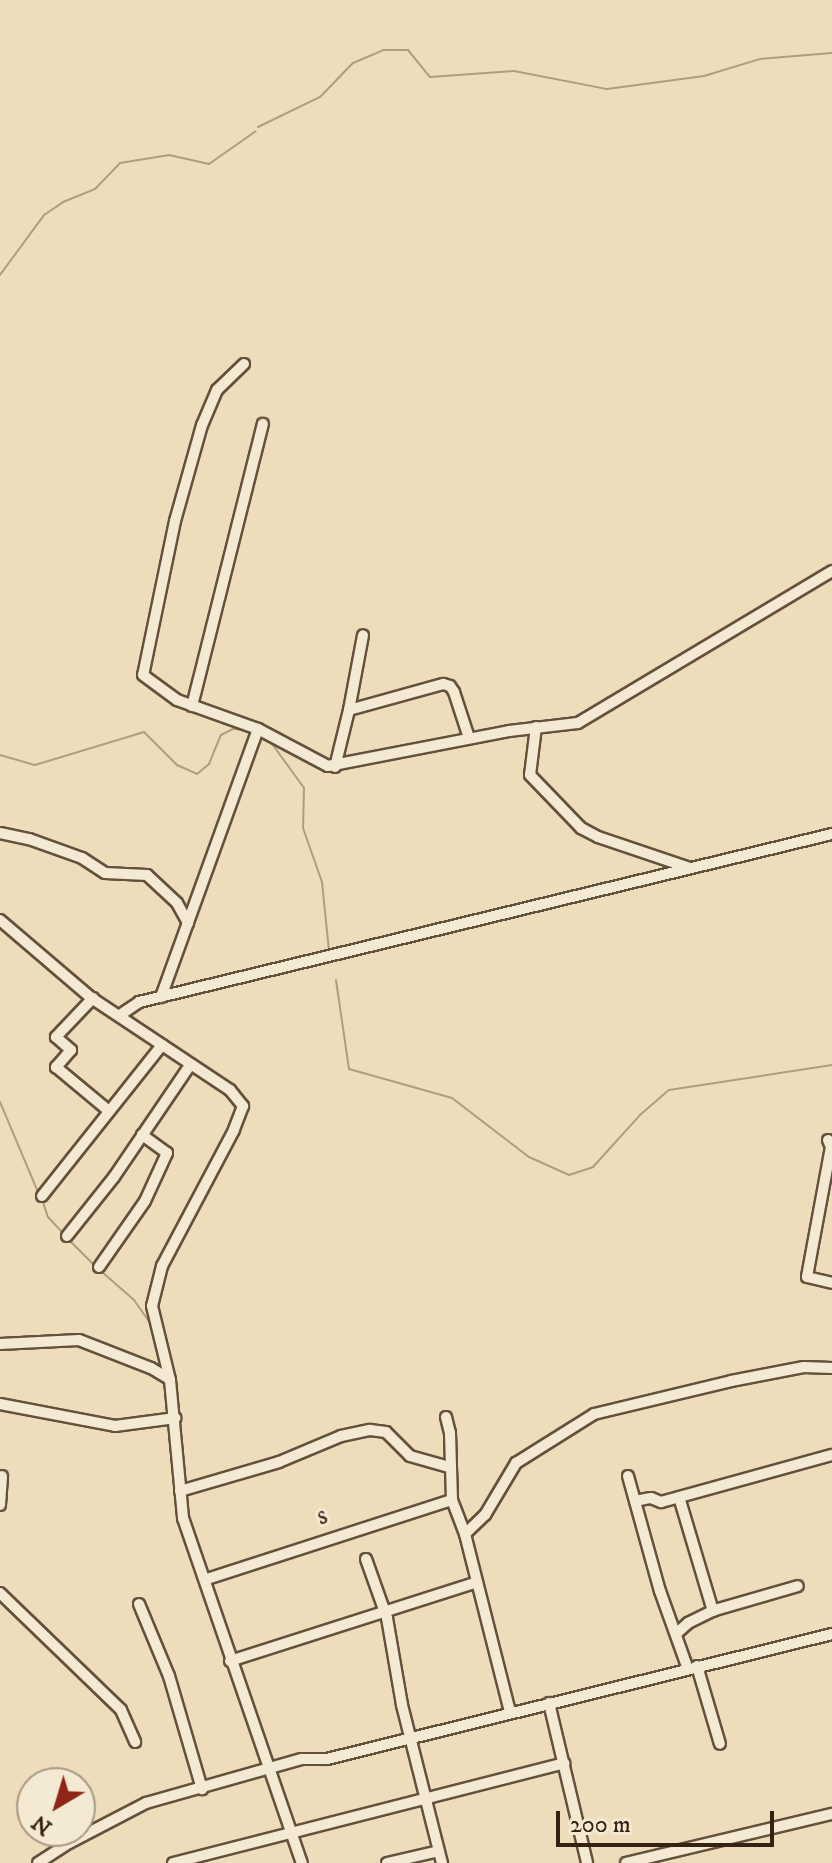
<!DOCTYPE html>
<style>
body{margin:0}
#map{position:relative;width:832px;height:1863px;overflow:hidden;background:#eeddba;font-family:"IM FELL DW Pica",serif}
div>[style]{position:absolute}
.stream>*{height:2px;margin:-1px;padding:0 1px;transform-origin:1px;border-radius:1px;background:#af9d81}
.roads{filter:drop-shadow(2px 0 #64513c) drop-shadow(-2px 0 #64513c) drop-shadow(0 2px #64513c) drop-shadow(0 -2px #64513c)}
.minor>*{height:10px;margin:-5px;padding:0 5px;transform-origin:5px;border-radius:5px;background:#f4e9d2}
span{translate:-50% -50%;white-space:nowrap;text-align:center;line-height:1.15;-webkit-text-stroke:6px #f4e9d2;paint-order:stroke}
.street-label{font-size:28px;color:#362212}
.north{position:absolute;left:16px;top:1767px;width:80px;height:80px;box-sizing:border-box;background:#f4e9d2;border:2px solid #a89985;border-radius:50%;rotate:218deg;font-size:22px;font-weight:700;line-height:32px;text-align:center;color:#362212}
.north::after{content:'';display:block;margin:auto;width:28px;height:36px;background:#8f2418;clip-path:polygon(50% 0,100% 100%,50% 72%,0 100%)}
.scale{position:absolute;left:556px;top:1811px;width:218px;height:36px;box-sizing:border-box;border:4px solid #362212;border-top:0;padding-left:10px;font-size:24px;line-height:28px;white-space:nowrap;color:#362212;-webkit-text-stroke:6px #f4e9d2;paint-order:stroke}
</style>
<div id="map">
<div class="stream">
<div style="left:258px;top:127px;width:69px;rotate:-25.8deg"></div>
<div style="left:320px;top:97px;width:47px;rotate:-45.9deg"></div>
<div style="left:353px;top:63px;width:33px;rotate:-23deg"></div>
<div style="left:383px;top:50px;width:25px"></div>
<div style="left:408px;top:50px;width:35px;rotate:51deg"></div>
<div style="left:430px;top:77px;width:84px;rotate:-4.1deg"></div>
<div style="left:514px;top:71px;width:95px;rotate:11deg"></div>
<div style="left:607px;top:89px;width:98px;rotate:-7.6deg"></div>
<div style="left:704px;top:76px;width:59px;rotate:-16.9deg"></div>
<div style="left:760px;top:59px;width:72px;rotate:-4.8deg"></div>
<div style="left:0;top:275px;width:74px;rotate:-53.7deg"></div>
<div style="left:44px;top:215px;width:23px;rotate:-34deg"></div>
<div style="left:63px;top:202px;width:35px;rotate:-22deg"></div>
<div style="left:95px;top:189px;width:36px;rotate:-46deg"></div>
<div style="left:120px;top:163px;width:50px;rotate:-9.3deg"></div>
<div style="left:169px;top:155px;width:41px;rotate:12.7deg"></div>
<div style="left:209px;top:164px;width:57px;rotate:-35.1deg"></div>
<div style="left:270px;top:741px;width:58px;rotate:54.1deg"></div>
<div style="left:304px;top:788px;width:40px;rotate:91.4deg"></div>
<div style="left:303px;top:828px;width:57px;rotate:70.6deg"></div>
<div style="left:322px;top:882px;width:69px;rotate:84.2deg"></div>
<div style="left:0;top:755px;width:36px;rotate:16deg"></div>
<div style="left:35px;top:765px;width:114px;rotate:-16.8deg"></div>
<div style="left:144px;top:732px;width:47px;rotate:45deg"></div>
<div style="left:177px;top:765px;width:22px;rotate:24deg"></div>
<div style="left:197px;top:774px;width:16px;rotate:-40deg"></div>
<div style="left:209px;top:764px;width:31px;rotate:-68deg"></div>
<div style="left:221px;top:735px;width:13px;rotate:-27deg"></div>
<div style="left:233px;top:729px;width:14px;rotate:4deg"></div>
<div style="left:336px;top:980px;width:90px;rotate:81.7deg"></div>
<div style="left:349px;top:1069px;width:107px;rotate:15.7deg"></div>
<div style="left:452px;top:1098px;width:97px;rotate:37.5deg"></div>
<div style="left:529px;top:1157px;width:44px;rotate:24.2deg"></div>
<div style="left:569px;top:1175px;width:25px;rotate:-18deg"></div>
<div style="left:593px;top:1167px;width:70px;rotate:-47.9deg"></div>
<div style="left:640px;top:1115px;width:38px;rotate:-41deg"></div>
<div style="left:669px;top:1090px;width:165px;rotate:-8.7deg"></div>
<div style="left:0;top:1102px;width:98px;rotate:67.1deg"></div>
<div style="left:42px;top:1199px;width:19px;rotate:72deg"></div>
<div style="left:48px;top:1217px;width:23px;rotate:47deg"></div>
<div style="left:70px;top:1241px;width:34px;rotate:45deg"></div>
<div style="left:102px;top:1272px;width:43px;rotate:41.2deg"></div>
<div style="left:134px;top:1300px;width:29px;rotate:55deg"></div>
</div>
<div class="roads">
<div class="minor">
<div style="left:244px;top:364px;width:37px;rotate:136deg"></div>
<div style="left:217px;top:390px;width:38px;rotate:113deg"></div>
<div style="left:202px;top:425px;width:100px;rotate:105.7deg"></div>
<div style="left:175px;top:521px;width:157px;rotate:101.7deg"></div>
<div style="left:143px;top:675px;width:42px;rotate:36.3deg"></div>
<div style="left:177px;top:700px;width:86px;rotate:19.7deg"></div>
<div style="left:258px;top:729px;width:79px;rotate:27.9deg"></div>
<div style="left:328px;top:766px;width:184px;rotate:-10.9deg"></div>
<div style="left:509px;top:731px;width:69px;rotate:-6.6deg"></div>
<div style="left:578px;top:723px;width:296px;rotate:-30.9deg"></div>
<div style="left:192px;top:706px;width:291px;rotate:-75.9deg"></div>
<div style="left:349px;top:710px;width:76px;rotate:-79.4deg"></div>
<div style="left:536px;top:727px;width:48px;rotate:97.1deg"></div>
<div style="left:530px;top:775px;width:74px;rotate:46.1deg"></div>
<div style="left:581px;top:828px;width:19px;rotate:28deg"></div>
<div style="left:598px;top:837px;width:97px;rotate:18.6deg"></div>
<div style="left:335px;top:767px;width:59px;rotate:-76.2deg"></div>
<div style="left:349px;top:710px;width:98px;rotate:-15.5deg"></div>
<div style="left:443px;top:684px;width:7px;rotate:16deg"></div>
<div style="left:450px;top:686px;width:7px;rotate:56deg"></div>
<div style="left:454px;top:692px;width:48px;rotate:71.9deg"></div>
<div style="left:0;top:833px;width:30px;rotate:12deg"></div>
<div style="left:29px;top:839px;width:56px;rotate:19.7deg"></div>
<div style="left:82px;top:858px;width:27px;rotate:33deg"></div>
<div style="left:105px;top:873px;width:42px;rotate:2.7deg"></div>
<div style="left:147px;top:875px;width:41px;rotate:43deg"></div>
<div style="left:177px;top:903px;width:23px;rotate:61deg"></div>
<div style="left:0;top:920px;width:118px;rotate:40.5deg"></div>
<div style="left:90px;top:997px;width:168px;rotate:33.6deg"></div>
<div style="left:230px;top:1090px;width:21px;rotate:51deg"></div>
<div style="left:243px;top:1106px;width:26px;rotate:111deg"></div>
<div style="left:234px;top:1130px;width:154px;rotate:117.9deg"></div>
<div style="left:162px;top:1266px;width:41px;rotate:104deg"></div>
<div style="left:152px;top:1306px;width:76px;rotate:76.3deg"></div>
<div style="left:170px;top:1380px;width:139px;rotate:84.6deg"></div>
<div style="left:183px;top:1518px;width:365px;rotate:71deg"></div>
<div style="left:161px;top:997px;width:285px;rotate:-70.1deg"></div>
<div style="left:93px;top:998px;width:54px;rotate:133.5deg"></div>
<div style="left:56px;top:1037px;width:20px;rotate:41deg"></div>
<div style="left:71px;top:1050px;width:23px;rotate:131deg"></div>
<div style="left:56px;top:1067px;width:69px;rotate:39.7deg"></div>
<div style="left:120px;top:1015px;width:23px;rotate:-34deg"></div>
<div style="left:139px;top:1002px;width:713px;rotate:-13.63deg"></div>
<div style="left:828px;top:1140px;width:8px;rotate:67deg"></div>
<div style="left:831px;top:1147px;width:132px;rotate:100.5deg"></div>
<div style="left:807px;top:1277px;width:26px;rotate:13deg"></div>
<div style="left:42px;top:1196px;width:193px;rotate:-51.5deg"></div>
<div style="left:67px;top:1236px;width:75px;rotate:-51.5deg"></div>
<div style="left:114px;top:1177px;width:135px;rotate:-55.8deg"></div>
<div style="left:99px;top:1267px;width:80px;rotate:-55.1deg"></div>
<div style="left:145px;top:1201px;width:53px;rotate:-65.4deg"></div>
<div style="left:167px;top:1153px;width:31px;rotate:-144deg"></div>
<div style="left:0;top:1344px;width:79px;rotate:-2.9deg"></div>
<div style="left:79px;top:1340px;width:77px;rotate:21.3deg"></div>
<div style="left:151px;top:1368px;width:21px;rotate:31deg"></div>
<div style="left:0;top:1404px;width:117px;rotate:10.8deg"></div>
<div style="left:115px;top:1426px;width:61px;rotate:-7.6deg"></div>
<div style="left:446px;top:1417px;width:16px;rotate:76deg"></div>
<div style="left:450px;top:1433px;width:67px;rotate:88.3deg"></div>
<div style="left:452px;top:1500px;width:36px;rotate:69deg"></div>
<div style="left:465px;top:1534px;width:184px;rotate:75.8deg"></div>
<div style="left:628px;top:1476px;width:119px;rotate:74.5deg"></div>
<div style="left:660px;top:1591px;width:83px;rotate:70.3deg"></div>
<div style="left:180px;top:1491px;width:103px;rotate:-16.3deg"></div>
<div style="left:279px;top:1462px;width:67px;rotate:-22.8deg"></div>
<div style="left:341px;top:1436px;width:30px;rotate:-12deg"></div>
<div style="left:370px;top:1430px;width:16px;rotate:7deg"></div>
<div style="left:386px;top:1432px;width:34px;rotate:45deg"></div>
<div style="left:410px;top:1456px;width:41px;rotate:15.8deg"></div>
<div style="left:679px;top:1497px;width:119px;rotate:73.4deg"></div>
<div style="left:635px;top:1501px;width:16px;rotate:-11deg"></div>
<div style="left:651px;top:1498px;width:11px;rotate:22deg"></div>
<div style="left:661px;top:1502px;width:177px;rotate:-15.4deg"></div>
<div style="left:0;top:1505px;width:29px;rotate:-86deg"></div>
<div style="left:465px;top:1534px;width:28px;rotate:-44deg"></div>
<div style="left:485px;top:1515px;width:61px;rotate:-59.2deg"></div>
<div style="left:516px;top:1463px;width:92px;rotate:-32.1deg"></div>
<div style="left:594px;top:1414px;width:141px;rotate:-13.5deg"></div>
<div style="left:731px;top:1381px;width:74px;rotate:-10.9deg"></div>
<div style="left:804px;top:1367px;width:28px;rotate:2deg"></div>
<div style="left:366px;top:1559px;width:63px;rotate:70.4deg"></div>
<div style="left:387px;top:1618px;width:88px;rotate:80.2deg"></div>
<div style="left:402px;top:1705px;width:163px;rotate:75.8deg"></div>
<div style="left:207px;top:1579px;width:257px;rotate:-17.9deg"></div>
<div style="left:0;top:1593px;width:168px;rotate:44deg"></div>
<div style="left:121px;top:1710px;width:35px;rotate:66deg"></div>
<div style="left:139px;top:1604px;width:78px;rotate:67.4deg"></div>
<div style="left:169px;top:1676px;width:118px;rotate:73.7deg"></div>
<div style="left:677px;top:1633px;width:15px;rotate:-42deg"></div>
<div style="left:688px;top:1623px;width:30px;rotate:-26deg"></div>
<div style="left:715px;top:1610px;width:86px;rotate:-16.1deg"></div>
<div style="left:230px;top:1661px;width:259px;rotate:-17.7deg"></div>
<div style="left:697px;top:1666px;width:81px;rotate:73.6deg"></div>
<div style="left:549px;top:1703px;width:164px;rotate:76.6deg"></div>
<div style="left:38px;top:1863px;width:37px;rotate:-33deg"></div>
<div style="left:69px;top:1843px;width:87px;rotate:-27.5deg"></div>
<div style="left:146px;top:1803px;width:162px;rotate:-15.8deg"></div>
<div style="left:302px;top:1759px;width:25px"></div>
<div style="left:327px;top:1759px;width:520px;rotate:-13.9deg"></div>
<div style="left:173px;top:1863px;width:404px;rotate:-14.3deg"></div>
<div style="left:387px;top:1863px;width:53px;rotate:-13deg"></div>
<div style="left:626px;top:1863px;width:212px;rotate:-13.4deg"></div>
</div>
</div>
<div class="street-label">
<span style="left:322px;top:1516px;rotate:-19deg">s</span>
</div>
<div class="north">N</div>
<div class="scale">200 m</div>
</div>
